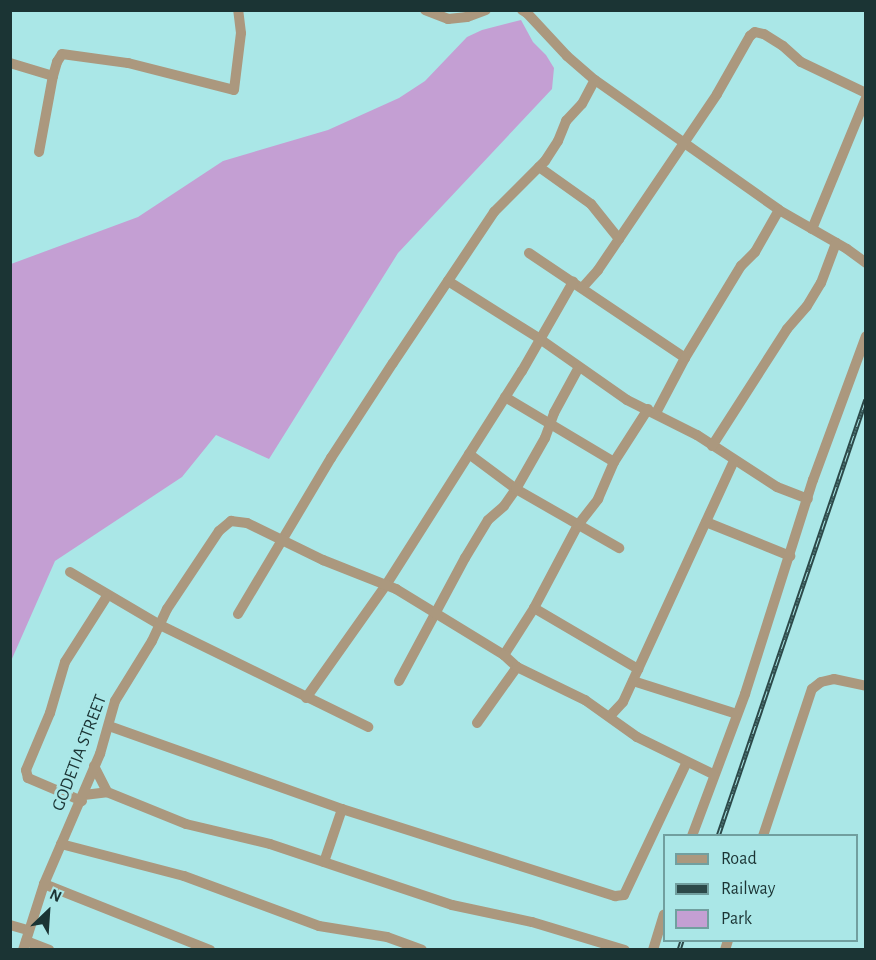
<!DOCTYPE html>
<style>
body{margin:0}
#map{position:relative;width:876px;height:960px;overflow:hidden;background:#aae7e7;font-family:"Alegreya Sans",sans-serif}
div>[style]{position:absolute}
.green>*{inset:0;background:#c49fd3}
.minor>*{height:10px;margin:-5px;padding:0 5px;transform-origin:5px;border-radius:5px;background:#ab987e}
.rail>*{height:5px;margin-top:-2.5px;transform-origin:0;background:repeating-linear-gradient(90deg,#aae7e7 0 9px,#2c4949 0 18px);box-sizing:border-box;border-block:2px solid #2c4949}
span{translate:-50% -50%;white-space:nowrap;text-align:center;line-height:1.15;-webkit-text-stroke:6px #aae7e7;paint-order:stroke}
.street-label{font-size:18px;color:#1b3434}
.frame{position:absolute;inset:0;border:12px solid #1b3434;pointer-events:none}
.legend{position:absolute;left:663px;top:834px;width:195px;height:108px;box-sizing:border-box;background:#aae7e7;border:2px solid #719f9f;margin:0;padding:8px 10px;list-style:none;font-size:18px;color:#1b3434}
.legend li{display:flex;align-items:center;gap:12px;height:30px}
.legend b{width:30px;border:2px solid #719f9f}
.north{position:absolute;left:18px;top:882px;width:60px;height:60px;-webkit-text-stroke:4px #aae7e7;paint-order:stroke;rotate:25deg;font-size:16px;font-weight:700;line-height:24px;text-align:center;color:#1b3434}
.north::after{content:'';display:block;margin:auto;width:21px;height:27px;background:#1b3434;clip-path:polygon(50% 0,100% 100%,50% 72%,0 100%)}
</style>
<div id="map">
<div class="green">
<div style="clip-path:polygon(521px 20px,533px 42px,546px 55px,554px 68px,552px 89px,398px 253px,269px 459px,216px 435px,182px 477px,55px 561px,11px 661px,11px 264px,138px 217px,223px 161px,328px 130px,399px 98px,425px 81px,467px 37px,482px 30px)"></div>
</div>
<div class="minor">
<div style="left:425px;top:10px;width:25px;rotate:21deg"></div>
<div style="left:448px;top:19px;width:19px;rotate:-6deg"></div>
<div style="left:467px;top:17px;width:20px;rotate:-20deg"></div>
<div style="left:522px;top:10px;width:6px;rotate:31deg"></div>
<div style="left:527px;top:13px;width:59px;rotate:47.1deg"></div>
<div style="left:567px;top:56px;width:37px;rotate:41deg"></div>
<div style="left:595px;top:80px;width:225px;rotate:35.2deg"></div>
<div style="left:779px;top:210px;width:78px;rotate:29.8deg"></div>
<div style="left:847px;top:249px;width:24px;rotate:36deg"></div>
<div style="left:10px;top:63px;width:45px;rotate:16.8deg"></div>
<div style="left:39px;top:152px;width:77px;rotate:-79.6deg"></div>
<div style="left:53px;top:76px;width:15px;rotate:-74deg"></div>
<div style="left:57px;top:62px;width:9px;rotate:-58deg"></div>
<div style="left:62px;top:54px;width:67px;rotate:7.8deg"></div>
<div style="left:128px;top:63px;width:109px;rotate:14.3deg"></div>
<div style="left:234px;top:90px;width:57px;rotate:-83deg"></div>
<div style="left:241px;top:33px;width:23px;rotate:-97deg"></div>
<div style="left:539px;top:167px;width:64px;rotate:35.4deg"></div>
<div style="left:591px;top:204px;width:45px;rotate:51.3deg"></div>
<div style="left:812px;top:229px;width:142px;rotate:-67.6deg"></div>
<div style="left:529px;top:253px;width:188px;rotate:33.9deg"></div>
<div style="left:448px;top:281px;width:109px;rotate:32.2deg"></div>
<div style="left:540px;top:339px;width:106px;rotate:35deg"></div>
<div style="left:627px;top:400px;width:78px;rotate:26.6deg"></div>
<div style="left:697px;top:435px;width:95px;rotate:33deg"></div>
<div style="left:777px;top:487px;width:33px;rotate:21deg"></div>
<div style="left:582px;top:288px;width:24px;rotate:-48deg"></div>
<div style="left:598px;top:270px;width:212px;rotate:-55.9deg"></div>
<div style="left:717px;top:94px;width:67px;rotate:-60.4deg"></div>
<div style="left:750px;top:36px;width:6px;rotate:-39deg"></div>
<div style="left:755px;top:32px;width:9px;rotate:13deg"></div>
<div style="left:764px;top:34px;width:22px;rotate:32deg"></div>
<div style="left:783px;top:46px;width:24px;rotate:42deg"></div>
<div style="left:801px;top:62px;width:72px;rotate:25.5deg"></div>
<div style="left:505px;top:397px;width:127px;rotate:30.8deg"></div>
<div style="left:656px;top:413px;width:62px;rotate:-62.2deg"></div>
<div style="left:685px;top:358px;width:108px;rotate:-58.7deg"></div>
<div style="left:741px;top:266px;width:20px;rotate:-45deg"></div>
<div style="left:755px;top:252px;width:48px;rotate:-60.3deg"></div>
<div style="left:712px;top:446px;width:139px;rotate:-57.3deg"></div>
<div style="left:787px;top:329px;width:30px;rotate:-49deg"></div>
<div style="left:807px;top:306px;width:27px;rotate:-59deg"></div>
<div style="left:821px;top:283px;width:43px;rotate:-69.4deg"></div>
<div style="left:469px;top:454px;width:59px;rotate:36.7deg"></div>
<div style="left:516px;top:489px;width:119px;rotate:29.8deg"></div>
<div style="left:706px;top:522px;width:91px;rotate:22deg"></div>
<div style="left:70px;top:572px;width:104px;rotate:30.5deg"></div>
<div style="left:160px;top:625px;width:232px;rotate:26.1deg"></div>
<div style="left:534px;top:608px;width:121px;rotate:30.4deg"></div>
<div style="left:238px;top:614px;width:182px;rotate:-59.2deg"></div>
<div style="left:331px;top:458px;width:113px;rotate:-56.9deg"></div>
<div style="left:393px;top:363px;width:182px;rotate:-56.2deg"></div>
<div style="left:494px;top:212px;width:72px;rotate:-45deg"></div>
<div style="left:545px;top:161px;width:24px;rotate:-57deg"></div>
<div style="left:558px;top:141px;width:22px;rotate:-68deg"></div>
<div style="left:566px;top:121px;width:23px;rotate:-47deg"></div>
<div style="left:582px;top:104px;width:27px;rotate:-62deg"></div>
<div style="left:504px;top:655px;width:56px;rotate:-57.4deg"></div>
<div style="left:534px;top:608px;width:94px;rotate:-62.1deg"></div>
<div style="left:578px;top:525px;width:33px;rotate:-52deg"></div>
<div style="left:598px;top:499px;width:40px;rotate:-66.6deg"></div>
<div style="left:614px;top:462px;width:63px;rotate:-57.3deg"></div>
<div style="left:399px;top:681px;width:140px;rotate:-61.8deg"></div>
<div style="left:465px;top:558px;width:44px;rotate:-58.8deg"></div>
<div style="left:488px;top:520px;width:21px;rotate:-41deg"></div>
<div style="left:504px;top:506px;width:21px;rotate:-55deg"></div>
<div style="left:516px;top:489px;width:59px;rotate:-60.4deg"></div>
<div style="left:545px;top:438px;width:27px;rotate:-70deg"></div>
<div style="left:554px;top:413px;width:52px;rotate:-61.5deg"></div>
<div style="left:633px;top:681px;width:109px;rotate:17.6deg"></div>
<div style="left:306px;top:698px;width:138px;rotate:-54.7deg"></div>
<div style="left:386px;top:585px;width:254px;rotate:-57.6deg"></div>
<div style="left:522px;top:371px;width:103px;rotate:-60.2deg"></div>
<div style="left:610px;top:716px;width:19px;rotate:-47deg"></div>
<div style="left:623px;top:702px;width:265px;rotate:-65.3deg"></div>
<div style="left:477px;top:723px;width:69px;rotate:-54.5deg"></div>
<div style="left:109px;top:726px;width:247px;rotate:19.6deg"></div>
<div style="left:342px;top:809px;width:287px;rotate:17.7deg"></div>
<div style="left:615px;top:896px;width:9px;rotate:-6deg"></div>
<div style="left:624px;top:895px;width:147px;rotate:-64.7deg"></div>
<div style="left:94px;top:766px;width:29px;rotate:63deg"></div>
<div style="left:84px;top:795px;width:23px;rotate:-7deg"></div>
<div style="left:107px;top:792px;width:85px;rotate:22.1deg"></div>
<div style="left:186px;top:824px;width:86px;rotate:13.4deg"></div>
<div style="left:270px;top:844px;width:192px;rotate:18.5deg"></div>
<div style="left:452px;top:905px;width:82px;rotate:12deg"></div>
<div style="left:532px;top:922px;width:97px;rotate:16.8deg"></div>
<div style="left:82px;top:801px;width:59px;rotate:-156.9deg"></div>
<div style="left:28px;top:778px;width:8px;rotate:-104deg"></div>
<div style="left:26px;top:770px;width:62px;rotate:-67.2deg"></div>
<div style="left:50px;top:713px;width:53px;rotate:-73.6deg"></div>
<div style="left:65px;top:662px;width:78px;rotate:-57.5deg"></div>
<div style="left:692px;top:836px;width:152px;rotate:-69.5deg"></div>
<div style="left:745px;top:694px;width:225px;rotate:-72.4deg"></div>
<div style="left:813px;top:480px;width:153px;rotate:-69.8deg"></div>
<div style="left:763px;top:836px;width:155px;rotate:-71.6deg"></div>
<div style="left:812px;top:689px;width:11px;rotate:-38deg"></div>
<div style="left:821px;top:682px;width:13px;rotate:-13deg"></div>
<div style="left:834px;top:679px;width:33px;rotate:12deg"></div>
<div style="left:61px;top:844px;width:127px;rotate:14.6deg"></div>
<div style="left:184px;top:876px;width:144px;rotate:20.3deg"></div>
<div style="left:319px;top:926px;width:69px;rotate:9.2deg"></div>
<div style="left:387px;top:937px;width:37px;rotate:20deg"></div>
<div style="left:324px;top:862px;width:56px;rotate:-71.2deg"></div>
<div style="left:44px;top:884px;width:179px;rotate:21.7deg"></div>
<div style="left:10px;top:925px;width:19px;rotate:16deg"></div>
<div style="left:26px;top:941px;width:25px;rotate:21deg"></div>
<div style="left:23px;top:950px;width:69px;rotate:-72.3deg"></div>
<div style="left:44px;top:884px;width:142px;rotate:-66.7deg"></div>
<div style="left:100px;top:754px;width:55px;rotate:-74.2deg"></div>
<div style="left:115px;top:701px;width:70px;rotate:-58.3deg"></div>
<div style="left:152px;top:641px;width:35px;rotate:-65deg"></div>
<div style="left:167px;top:609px;width:94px;rotate:-56.3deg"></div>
<div style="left:219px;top:531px;width:16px;rotate:-40deg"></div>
<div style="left:231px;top:521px;width:16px;rotate:7deg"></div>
<div style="left:247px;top:523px;width:85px;rotate:26deg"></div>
<div style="left:323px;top:560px;width:79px;rotate:21.7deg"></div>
<div style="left:396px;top:589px;width:127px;rotate:31.4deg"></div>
<div style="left:504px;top:655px;width:18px;rotate:43deg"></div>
<div style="left:517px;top:667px;width:76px;rotate:25.9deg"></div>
<div style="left:585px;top:700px;width:64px;rotate:35.4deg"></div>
<div style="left:637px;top:737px;width:85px;rotate:26deg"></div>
<div style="left:653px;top:950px;width:37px;rotate:-73deg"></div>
<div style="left:725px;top:950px;width:10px;rotate:-73deg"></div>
</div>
<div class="rail">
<div style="left:718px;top:836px;width:461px;rotate:-71.3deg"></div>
<div style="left:679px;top:950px;width:10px;rotate:-73deg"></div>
</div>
<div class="street-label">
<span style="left:80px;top:753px;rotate:-69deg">GODETIA STREET</span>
</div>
<div class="frame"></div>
<ul class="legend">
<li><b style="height:8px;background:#ab987e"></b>Road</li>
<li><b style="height:8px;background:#2c4949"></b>Railway</li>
<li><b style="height:16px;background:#c49fd3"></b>Park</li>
</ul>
<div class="north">N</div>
</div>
